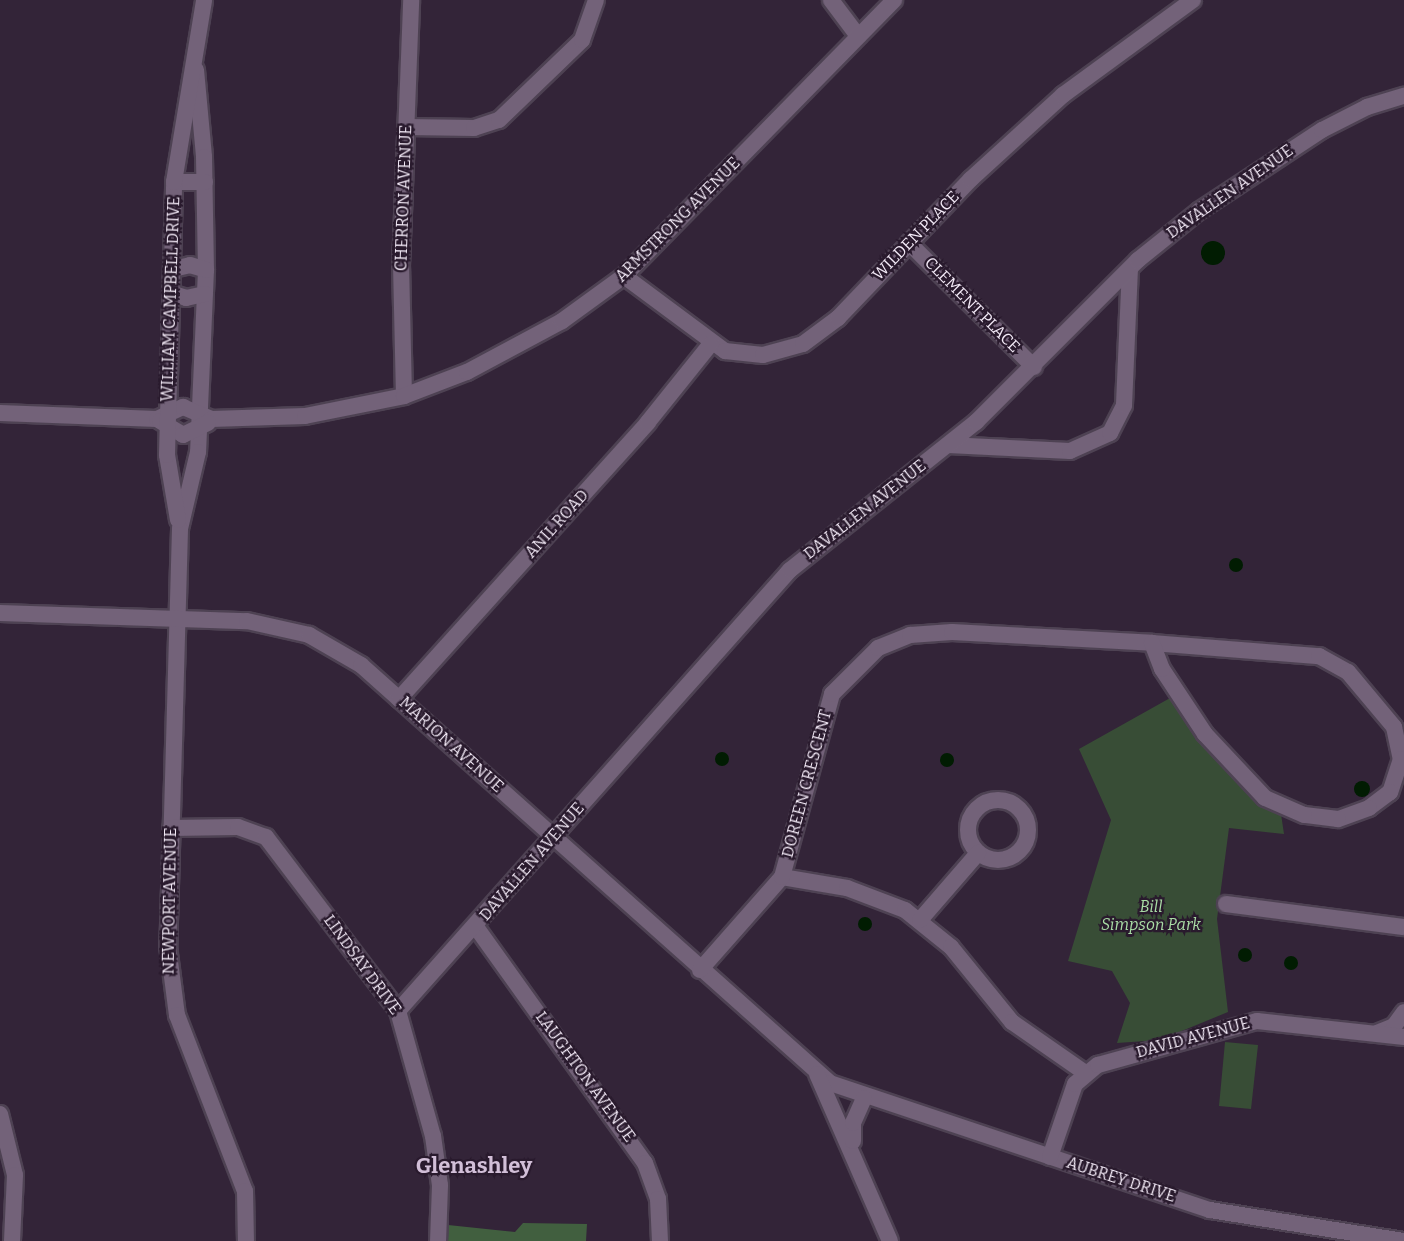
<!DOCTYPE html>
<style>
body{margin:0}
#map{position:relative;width:1404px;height:1241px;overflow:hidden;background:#332438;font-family:Bitter,serif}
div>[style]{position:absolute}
.green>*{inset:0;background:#384d36}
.forest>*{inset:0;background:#415f3f}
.water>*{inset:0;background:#011c02}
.round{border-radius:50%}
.roads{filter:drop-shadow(2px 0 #4e4253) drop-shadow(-2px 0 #4e4253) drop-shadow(0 2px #4e4253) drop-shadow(0 -2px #4e4253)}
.minor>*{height:16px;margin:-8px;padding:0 8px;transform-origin:8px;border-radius:8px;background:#736279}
.minor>.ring{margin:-8px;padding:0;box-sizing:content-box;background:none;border:16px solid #736279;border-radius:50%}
span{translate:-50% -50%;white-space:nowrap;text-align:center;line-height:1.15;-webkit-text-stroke:4.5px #291a2d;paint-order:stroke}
.street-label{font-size:16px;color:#f4ebf8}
.park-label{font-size:16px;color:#a9dda5;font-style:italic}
.district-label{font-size:22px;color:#d2bfd8;font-weight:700}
</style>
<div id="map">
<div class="green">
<div style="clip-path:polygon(1179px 693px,1281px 814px,1284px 834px,1229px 828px,1217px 919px,1228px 1012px,1160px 1040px,1117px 1043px,1130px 1003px,1112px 971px,1068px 961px,1111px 820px,1079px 749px)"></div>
<div style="clip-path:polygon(1225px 1042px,1258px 1045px,1251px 1109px,1219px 1106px)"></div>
</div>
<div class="forest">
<div style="clip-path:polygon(523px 1223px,587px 1224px,586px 1241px,448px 1241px,448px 1225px,515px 1232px)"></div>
</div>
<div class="water">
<div class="round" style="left:1201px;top:241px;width:24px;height:24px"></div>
<div class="round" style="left:1229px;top:558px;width:14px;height:14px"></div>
<div class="round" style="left:715px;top:752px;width:14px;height:14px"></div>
<div class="round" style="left:940px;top:753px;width:14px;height:14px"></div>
<div class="round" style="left:1354px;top:781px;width:16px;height:16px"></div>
<div class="round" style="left:858px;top:917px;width:14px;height:14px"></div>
<div class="round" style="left:1238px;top:948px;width:14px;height:14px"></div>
<div class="round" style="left:1284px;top:956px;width:14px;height:14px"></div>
</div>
<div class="roads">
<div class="minor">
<div style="left:831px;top:0;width:45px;rotate:53.1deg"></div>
<div style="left:196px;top:70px;width:87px;rotate:84.7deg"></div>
<div style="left:204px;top:157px;width:113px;rotate:89deg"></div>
<div style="left:206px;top:270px;width:182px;rotate:92.5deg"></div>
<div style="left:198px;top:452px;width:79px;rotate:103.2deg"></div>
<div style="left:180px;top:529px;width:417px;rotate:91.6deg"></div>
<div style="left:168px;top:946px;width:70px;rotate:82.6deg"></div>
<div style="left:177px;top:1015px;width:189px;rotate:68.9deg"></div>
<div style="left:245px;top:1191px;width:50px;rotate:88.9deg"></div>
<div style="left:407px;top:127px;width:67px;rotate:0.9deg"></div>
<div style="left:474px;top:128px;width:26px;rotate:-18deg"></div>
<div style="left:499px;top:120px;width:115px;rotate:-43.9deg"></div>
<div style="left:582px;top:40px;width:42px;rotate:-70.7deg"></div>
<div style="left:174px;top:182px;width:31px"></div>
<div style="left:909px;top:243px;width:176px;rotate:44.8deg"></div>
<div style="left:173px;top:269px;width:17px;rotate:-13deg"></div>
<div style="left:190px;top:265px;width:17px;rotate:17deg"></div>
<div style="left:624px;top:276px;width:126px;rotate:36.6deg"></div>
<div style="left:725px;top:351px;width:38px;rotate:6deg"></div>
<div style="left:763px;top:355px;width:41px;rotate:-15.4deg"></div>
<div style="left:803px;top:344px;width:44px;rotate:-36.6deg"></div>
<div style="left:838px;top:318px;width:192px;rotate:-46.3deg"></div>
<div style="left:971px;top:179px;width:125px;rotate:-42.4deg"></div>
<div style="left:1063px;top:95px;width:161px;rotate:-36.2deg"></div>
<div style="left:171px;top:293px;width:16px;rotate:18deg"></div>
<div style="left:186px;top:298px;width:19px;rotate:-12deg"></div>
<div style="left:404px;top:396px;width:130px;rotate:-91.3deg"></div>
<div style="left:401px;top:266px;width:266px;rotate:-87.8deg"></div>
<div style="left:0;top:413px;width:157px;rotate:2.2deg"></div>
<div style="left:157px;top:419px;width:29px;rotate:-25deg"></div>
<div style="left:183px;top:407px;width:30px;rotate:23deg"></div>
<div style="left:211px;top:419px;width:94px;rotate:-1.8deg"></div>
<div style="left:305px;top:416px;width:101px;rotate:-11.4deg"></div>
<div style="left:404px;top:396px;width:67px;rotate:-20.9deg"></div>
<div style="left:467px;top:372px;width:108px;rotate:-28.2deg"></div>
<div style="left:562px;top:321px;width:77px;rotate:-36deg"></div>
<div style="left:624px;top:276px;width:386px;rotate:-45.6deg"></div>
<div style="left:160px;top:421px;width:27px;rotate:31deg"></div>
<div style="left:183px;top:435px;width:28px;rotate:-26deg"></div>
<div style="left:948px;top:445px;width:122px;rotate:2.8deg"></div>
<div style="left:1070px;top:451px;width:44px;rotate:-24.2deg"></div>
<div style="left:1110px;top:433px;width:31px;rotate:-63deg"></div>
<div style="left:1124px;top:405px;width:135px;rotate:-87.5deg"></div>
<div style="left:178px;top:520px;width:66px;rotate:-99.6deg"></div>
<div style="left:167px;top:455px;width:273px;rotate:-88.5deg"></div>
<div style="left:174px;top:182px;width:184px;rotate:-80.6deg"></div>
<div style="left:0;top:613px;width:247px;rotate:1.9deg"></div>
<div style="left:247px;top:621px;width:64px;rotate:12.7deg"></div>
<div style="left:309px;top:635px;width:60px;rotate:30deg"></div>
<div style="left:361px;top:665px;width:628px;rotate:41.71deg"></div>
<div style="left:830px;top:1083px;width:401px;rotate:18.5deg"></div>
<div style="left:1210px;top:1210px;width:196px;rotate:9.1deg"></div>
<div style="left:399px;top:699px;width:372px;rotate:-48deg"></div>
<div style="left:648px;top:422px;width:99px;rotate:-51.2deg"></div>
<div class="ring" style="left:968px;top:800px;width:44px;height:44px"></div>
<div style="left:171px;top:828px;width:67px;rotate:-0.9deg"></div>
<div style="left:238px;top:827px;width:30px;rotate:20deg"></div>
<div style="left:266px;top:837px;width:218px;rotate:52.8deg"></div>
<div style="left:398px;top:1011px;width:130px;rotate:74.4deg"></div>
<div style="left:433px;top:1136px;width:49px;rotate:81.9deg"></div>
<div style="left:440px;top:1185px;width:56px;rotate:92deg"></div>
<div style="left:782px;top:877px;width:66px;rotate:9.6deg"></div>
<div style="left:847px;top:888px;width:62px;rotate:20.8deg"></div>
<div style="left:905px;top:910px;width:59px;rotate:38.8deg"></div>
<div style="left:951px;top:947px;width:97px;rotate:50.9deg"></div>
<div style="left:1012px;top:1022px;width:88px;rotate:34.8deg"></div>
<div style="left:1226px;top:904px;width:179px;rotate:7.4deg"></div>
<div style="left:920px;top:920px;width:89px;rotate:-49.1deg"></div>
<div style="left:476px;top:927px;width:290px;rotate:54.4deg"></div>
<div style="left:645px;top:1163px;width:38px;rotate:70deg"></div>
<div style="left:658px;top:1199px;width:42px;rotate:87.3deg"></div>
<div style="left:700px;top:970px;width:124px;rotate:-48.6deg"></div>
<div style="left:782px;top:877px;width:190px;rotate:-74.7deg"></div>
<div style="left:832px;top:694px;width:65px;rotate:-45deg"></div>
<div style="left:878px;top:648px;width:35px;rotate:-22deg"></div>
<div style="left:910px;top:635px;width:42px;rotate:-4.1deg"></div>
<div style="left:952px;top:632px;width:200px;rotate:3.1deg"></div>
<div style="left:1152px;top:643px;width:168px;rotate:4.5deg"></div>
<div style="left:1319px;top:656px;width:33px;rotate:29deg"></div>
<div style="left:1348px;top:672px;width:72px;rotate:50.1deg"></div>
<div style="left:1394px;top:727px;width:33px;rotate:78deg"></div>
<div style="left:1401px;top:759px;width:35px;rotate:108deg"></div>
<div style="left:1390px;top:792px;width:26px;rotate:143deg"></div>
<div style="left:1369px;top:808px;width:33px;rotate:160deg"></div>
<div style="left:1338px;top:819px;width:34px;rotate:-173deg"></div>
<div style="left:1304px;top:815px;width:43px;rotate:-156.4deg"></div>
<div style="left:1265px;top:798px;width:88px;rotate:-133.2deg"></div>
<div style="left:1205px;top:734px;width:78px;rotate:-123.5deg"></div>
<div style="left:1162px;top:669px;width:28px;rotate:-111deg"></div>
<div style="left:398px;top:1011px;width:590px;rotate:-48.37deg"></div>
<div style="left:790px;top:570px;width:238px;rotate:-38.5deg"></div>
<div style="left:976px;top:422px;width:229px;rotate:-45deg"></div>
<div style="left:1138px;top:260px;width:78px;rotate:-38.8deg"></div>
<div style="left:1199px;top:211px;width:147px;rotate:-33.4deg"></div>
<div style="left:1322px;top:130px;width:51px;rotate:-27.1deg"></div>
<div style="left:1367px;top:107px;width:39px;rotate:-17deg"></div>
<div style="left:1377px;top:1033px;width:18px;rotate:-22deg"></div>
<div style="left:1394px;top:1026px;width:17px;rotate:-54deg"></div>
<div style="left:817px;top:1074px;width:182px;rotate:66.4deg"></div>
<div style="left:0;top:1114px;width:63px;rotate:76.2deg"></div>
<div style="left:15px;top:1175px;width:66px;rotate:92.6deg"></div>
<div style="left:853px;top:1141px;width:18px;rotate:-90deg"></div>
<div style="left:853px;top:1123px;width:27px;rotate:-66deg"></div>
<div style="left:1050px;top:1157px;width:77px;rotate:-71.1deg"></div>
<div style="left:1075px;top:1084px;width:30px;rotate:-40deg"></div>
<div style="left:1098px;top:1065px;width:165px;rotate:-15.5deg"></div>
<div style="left:1257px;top:1021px;width:148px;rotate:6.2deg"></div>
</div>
</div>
<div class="street-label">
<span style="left:1230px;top:192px;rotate:-35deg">DAVALLEN AVENUE</span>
<span style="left:404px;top:198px;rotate:-88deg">CHERRON AVENUE</span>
<span style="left:678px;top:220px;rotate:-45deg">ARMSTRONG AVENUE</span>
<span style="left:916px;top:236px;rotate:-46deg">WILDEN PLACE</span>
<span style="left:171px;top:299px;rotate:-88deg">WILLIAM CAMPBELL DRIVE</span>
<span style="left:972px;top:305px;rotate:45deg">CLEMENT PLACE</span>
<span style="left:865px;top:510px;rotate:-38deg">DAVALLEN AVENUE</span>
<span style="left:557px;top:524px;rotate:-48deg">ANIL ROAD</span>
<span style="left:451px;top:745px;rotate:42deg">MARION AVENUE</span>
<span style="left:807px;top:784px;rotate:-75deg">DOREEN CRESCENT</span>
<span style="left:532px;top:862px;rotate:-49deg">DAVALLEN AVENUE</span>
<span style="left:170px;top:901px;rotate:-89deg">NEWPORT AVENUE</span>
<span style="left:362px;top:965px;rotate:54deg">LINDSAY DRIVE</span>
<span style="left:1193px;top:1038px;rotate:-15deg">DAVID AVENUE</span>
<span style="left:585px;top:1077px;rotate:54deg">LAUGHTON AVENUE</span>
<span style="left:1121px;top:1180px;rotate:18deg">AUBREY DRIVE</span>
</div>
<div class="park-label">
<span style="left:1151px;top:916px">Bill<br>Simpson Park</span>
</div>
<div class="district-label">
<span style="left:474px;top:1166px">Glenashley</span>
</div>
</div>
